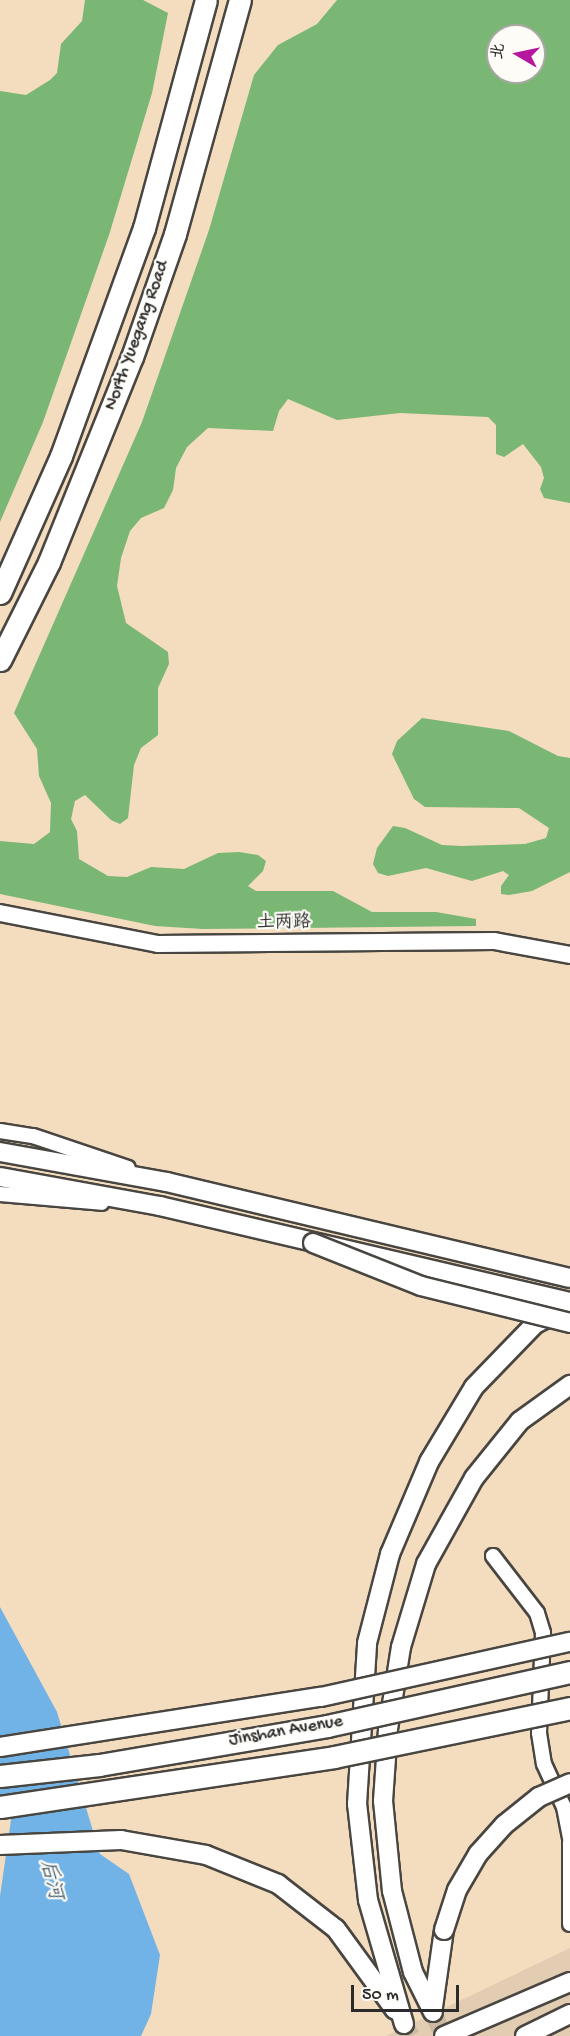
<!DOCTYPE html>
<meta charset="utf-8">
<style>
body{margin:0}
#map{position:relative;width:570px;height:2036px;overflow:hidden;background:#f4dcbe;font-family:"Gochi Hand","LXGW WenKai TC",sans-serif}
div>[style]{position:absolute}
.built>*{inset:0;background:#e2cdb2}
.forest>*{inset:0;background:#7ab674}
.water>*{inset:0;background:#71b3e6}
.secondary-tunnel>*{height:18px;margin-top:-9px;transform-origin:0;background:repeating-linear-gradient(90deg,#ccb9a1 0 18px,transparent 0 27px)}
.roads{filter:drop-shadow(2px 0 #494641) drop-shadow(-2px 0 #494641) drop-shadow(0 2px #494641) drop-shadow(0 -2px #494641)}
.minor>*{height:14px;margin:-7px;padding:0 7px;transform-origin:7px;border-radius:7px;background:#fff}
.tertiary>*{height:16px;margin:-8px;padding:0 8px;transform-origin:8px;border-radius:8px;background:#fff}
.secondary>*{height:18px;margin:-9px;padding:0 9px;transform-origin:9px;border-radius:9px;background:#fff}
.primary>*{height:21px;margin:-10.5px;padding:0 10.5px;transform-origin:10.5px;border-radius:10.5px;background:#fff}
.bridges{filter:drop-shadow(2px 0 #494641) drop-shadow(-2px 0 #494641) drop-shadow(0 2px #494641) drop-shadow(0 -2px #494641)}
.secondary-bridge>*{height:18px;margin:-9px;padding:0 9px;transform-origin:9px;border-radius:9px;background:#fff}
.trunk-bridge>*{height:21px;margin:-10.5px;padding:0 10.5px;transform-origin:10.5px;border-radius:10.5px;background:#fff}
span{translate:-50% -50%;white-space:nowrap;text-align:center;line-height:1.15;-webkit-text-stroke:4.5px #fdfcf7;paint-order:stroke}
.street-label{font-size:18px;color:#2b2b2b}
.water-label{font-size:20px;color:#445b6c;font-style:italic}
.north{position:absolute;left:486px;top:24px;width:60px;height:60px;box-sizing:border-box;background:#fdfcf7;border:2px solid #a9a8a5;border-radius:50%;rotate:279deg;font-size:16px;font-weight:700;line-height:24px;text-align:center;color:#2b2b2b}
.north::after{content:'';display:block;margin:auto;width:21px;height:27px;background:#b5179e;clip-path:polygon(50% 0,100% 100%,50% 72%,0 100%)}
.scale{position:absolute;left:351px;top:1985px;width:108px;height:27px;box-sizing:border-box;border:3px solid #2b2b2b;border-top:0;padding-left:8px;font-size:18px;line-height:21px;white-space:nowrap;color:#2b2b2b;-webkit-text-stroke:4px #fdfcf7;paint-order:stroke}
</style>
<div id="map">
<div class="built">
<div style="clip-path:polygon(570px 1948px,570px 2036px,386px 2036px)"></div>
</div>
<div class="forest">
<div style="clip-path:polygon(85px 0,143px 0,168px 13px,152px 93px,109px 235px,43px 422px,0 522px,0 91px,26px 95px,50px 80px,57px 73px,61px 44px,82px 21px)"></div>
<div style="clip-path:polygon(evenodd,337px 0,570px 0,570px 503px,544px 498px,540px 489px,544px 478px,541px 467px,523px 444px,504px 457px,496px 454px,496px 425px,488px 417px,400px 413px,337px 420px,288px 399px,279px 411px,273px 431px,208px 428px,187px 447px,176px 468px,173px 490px,164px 508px,141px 518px,130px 531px,121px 558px,117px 586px,126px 623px,168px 652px,169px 664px,158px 688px,158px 735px,141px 748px,134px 765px,128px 818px,120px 824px,111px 820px,85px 795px,75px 801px,71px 819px,77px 831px,79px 859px,108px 876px,127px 877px,151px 867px,184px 869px,218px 853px,239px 852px,258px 855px,266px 861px,263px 871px,248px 886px,256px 891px,333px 891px,372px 912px,436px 912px,476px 919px,476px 926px,203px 929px,155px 926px,0 894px,0 841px,34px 844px,50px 832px,51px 803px,39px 776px,37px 749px,14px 713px,142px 422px,209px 230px,254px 75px,278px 45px,317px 24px,337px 0,498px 36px,534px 36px,534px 72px,498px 72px,498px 36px)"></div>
<div style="clip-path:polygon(422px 718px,509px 731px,558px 756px,570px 758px,570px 872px,532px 891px,509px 895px,501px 894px,501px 886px,509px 875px,503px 871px,472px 881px,426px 868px,388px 876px,378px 873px,373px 864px,377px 848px,393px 826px,405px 828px,442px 845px,461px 846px,525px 844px,546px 838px,549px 828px,519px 808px,425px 807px,414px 799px,392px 754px,397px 741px)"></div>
</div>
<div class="water">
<div style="clip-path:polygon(0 1607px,57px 1712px,100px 1854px,129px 1874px,160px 1955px,151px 2014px,141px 2036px,0 2036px,0 1896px,11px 1820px,0 1800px)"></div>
</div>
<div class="secondary-tunnel">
<div style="left:433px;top:2012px;width:26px;rotate:67deg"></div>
<div style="left:404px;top:2024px;width:14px;rotate:60deg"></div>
</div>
<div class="roads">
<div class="minor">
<div style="left:0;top:1131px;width:33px;rotate:9deg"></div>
<div style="left:33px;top:1136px;width:100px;rotate:18.6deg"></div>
<div style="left:0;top:1194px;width:102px;rotate:5deg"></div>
<div style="left:493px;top:1556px;width:72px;rotate:52.3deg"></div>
<div style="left:537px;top:1613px;width:21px;rotate:73deg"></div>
<div style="left:543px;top:1633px;width:100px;rotate:92.3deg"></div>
<div style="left:539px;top:1733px;width:31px;rotate:81deg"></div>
<div style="left:544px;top:1764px;width:47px;rotate:65.1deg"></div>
<div style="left:564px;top:1807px;width:31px;rotate:79deg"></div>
<div style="left:570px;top:1842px;width:82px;rotate:90deg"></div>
</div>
<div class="tertiary">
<div style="left:0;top:913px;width:161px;rotate:11.1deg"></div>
<div style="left:158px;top:944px;width:336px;rotate:-0.5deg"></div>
<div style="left:494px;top:941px;width:77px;rotate:10.4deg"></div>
</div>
<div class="secondary">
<div style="left:0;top:1152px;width:170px;rotate:10.2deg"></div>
<div style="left:167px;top:1182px;width:414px;rotate:13.4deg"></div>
<div style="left:0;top:1177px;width:163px;rotate:10.3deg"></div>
<div style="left:160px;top:1206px;width:421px;rotate:13.2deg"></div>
<div style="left:0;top:1845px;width:121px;rotate:-2.4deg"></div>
<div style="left:121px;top:1840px;width:86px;rotate:10deg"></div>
<div style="left:206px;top:1855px;width:78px;rotate:21.9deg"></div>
<div style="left:278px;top:1884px;width:73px;rotate:37.8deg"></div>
<div style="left:336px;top:1929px;width:100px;rotate:53.9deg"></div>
<div style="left:433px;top:2007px;width:78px;rotate:-81.9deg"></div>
<div style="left:433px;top:2012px;width:45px;rotate:-116.6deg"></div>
<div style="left:413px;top:1972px;width:84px;rotate:-104.5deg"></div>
<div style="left:392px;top:1891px;width:90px;rotate:-95.7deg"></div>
<div style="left:383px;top:1801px;width:72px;rotate:-86deg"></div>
<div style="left:388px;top:1729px;width:83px;rotate:-81deg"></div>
<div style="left:401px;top:1647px;width:87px;rotate:-73.2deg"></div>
<div style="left:426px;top:1564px;width:98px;rotate:-60.8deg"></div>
<div style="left:474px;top:1478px;width:73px;rotate:-51.1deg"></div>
<div style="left:520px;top:1421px;width:62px;rotate:-35.8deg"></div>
<div style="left:404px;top:2024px;width:129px;rotate:-106.2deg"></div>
<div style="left:368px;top:1900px;width:97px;rotate:-96.5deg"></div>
<div style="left:357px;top:1804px;width:161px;rotate:-86.4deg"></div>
<div style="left:367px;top:1643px;width:92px;rotate:-75.5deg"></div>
<div style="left:390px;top:1554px;width:100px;rotate:-67deg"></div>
<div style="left:429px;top:1462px;width:87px;rotate:-59deg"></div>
<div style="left:474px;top:1387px;width:88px;rotate:-45.9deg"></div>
<div style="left:535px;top:1324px;width:39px;rotate:-27deg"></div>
<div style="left:444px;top:2036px;width:137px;rotate:-23.2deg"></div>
<div style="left:525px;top:2036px;width:50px;rotate:-26.1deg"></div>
</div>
<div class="primary">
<div style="left:0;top:593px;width:150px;rotate:-66deg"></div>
<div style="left:61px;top:456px;width:243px;rotate:-70deg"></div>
<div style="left:144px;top:228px;width:236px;rotate:-74.8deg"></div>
<div style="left:0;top:660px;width:110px;rotate:-63.4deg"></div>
<div style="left:49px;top:562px;width:221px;rotate:-68deg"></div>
<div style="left:132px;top:357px;width:130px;rotate:-70.7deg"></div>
<div style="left:175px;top:234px;width:243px;rotate:-74.5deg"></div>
</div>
</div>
<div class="bridges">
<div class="secondary-bridge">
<div style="left:313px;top:1243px;width:116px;rotate:21.7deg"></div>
<div style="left:421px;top:1286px;width:154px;rotate:13.9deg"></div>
<div style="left:0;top:1747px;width:325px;rotate:-8.9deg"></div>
<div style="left:321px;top:1697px;width:255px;rotate:-12.5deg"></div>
<div style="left:444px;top:1930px;width:42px;rotate:-72deg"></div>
<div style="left:457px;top:1890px;width:42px;rotate:-59.7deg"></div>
<div style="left:478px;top:1854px;width:39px;rotate:-48deg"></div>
<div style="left:504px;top:1825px;width:45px;rotate:-38.7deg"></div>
<div style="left:539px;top:1797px;width:34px;rotate:-24deg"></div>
</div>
<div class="trunk-bridge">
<div style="left:0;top:1776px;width:100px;rotate:-6.3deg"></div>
<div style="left:99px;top:1765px;width:231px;rotate:-9.7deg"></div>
<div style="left:327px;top:1726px;width:249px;rotate:-12.5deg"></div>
<div style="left:0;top:1807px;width:338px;rotate:-8.5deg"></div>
<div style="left:334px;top:1757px;width:241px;rotate:-11.7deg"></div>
</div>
</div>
<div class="street-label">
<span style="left:138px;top:336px;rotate:-70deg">North Yuegang Road</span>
<span style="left:284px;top:924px;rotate:-1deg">土两路</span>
<span style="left:286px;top:1732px;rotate:-10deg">Jinshan Avenue</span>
</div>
<div class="water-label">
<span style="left:50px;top:1880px;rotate:76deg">后河</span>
</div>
<div class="north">北</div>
<div class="scale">50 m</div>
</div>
